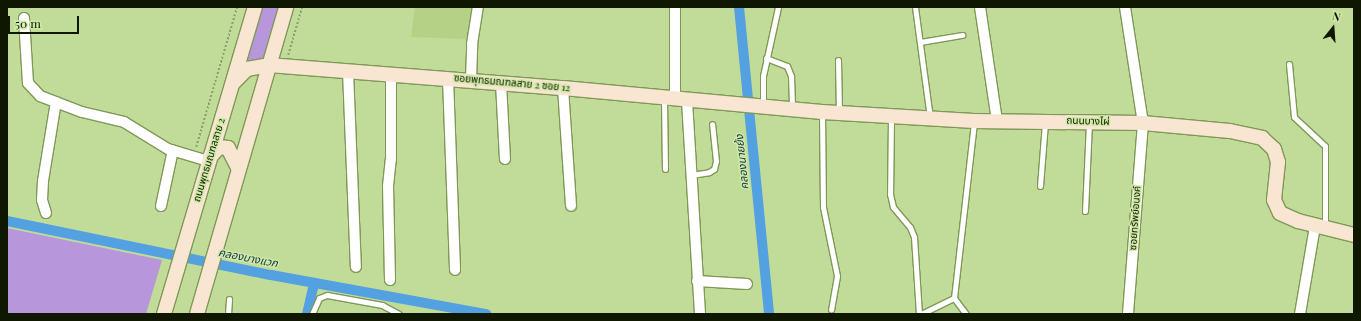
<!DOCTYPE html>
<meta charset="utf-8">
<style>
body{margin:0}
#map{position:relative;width:1361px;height:321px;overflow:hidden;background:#c1dc98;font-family:"Playfair Display","Noto Sans Thai",serif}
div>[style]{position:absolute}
.built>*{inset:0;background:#b5d186}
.green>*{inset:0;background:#b796dc}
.canal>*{height:10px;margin:-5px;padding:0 5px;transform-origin:5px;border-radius:5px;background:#53a1e1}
.path>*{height:1.5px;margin-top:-0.75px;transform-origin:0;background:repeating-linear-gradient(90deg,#8a9f69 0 2px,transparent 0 4px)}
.roads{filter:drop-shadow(1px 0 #809857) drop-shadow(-1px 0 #809857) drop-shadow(0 1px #809857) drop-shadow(0 -1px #809857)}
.lane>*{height:5px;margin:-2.5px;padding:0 2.5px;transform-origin:2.5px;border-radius:2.5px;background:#fff}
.street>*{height:10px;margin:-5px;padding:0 5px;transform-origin:5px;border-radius:5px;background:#fff}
.secondary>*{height:14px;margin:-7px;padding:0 7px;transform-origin:7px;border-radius:7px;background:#f8e5d2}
span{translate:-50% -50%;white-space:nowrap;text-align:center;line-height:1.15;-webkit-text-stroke:3px #cee9a5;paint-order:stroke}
.street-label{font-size:10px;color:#0f1701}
.water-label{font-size:11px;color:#11324c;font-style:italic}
.frame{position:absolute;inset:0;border:8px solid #0f1701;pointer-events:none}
.north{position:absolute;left:1313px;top:8px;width:40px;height:40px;-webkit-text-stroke:3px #cee9a5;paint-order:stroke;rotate:17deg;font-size:11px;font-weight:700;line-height:16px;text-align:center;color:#0f1701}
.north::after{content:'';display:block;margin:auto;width:14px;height:18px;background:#0f1701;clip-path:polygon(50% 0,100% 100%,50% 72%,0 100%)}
.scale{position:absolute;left:8px;top:16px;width:71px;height:18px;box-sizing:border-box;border:2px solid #0f1701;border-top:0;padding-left:5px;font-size:12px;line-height:14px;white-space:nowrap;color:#0f1701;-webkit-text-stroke:3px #cee9a5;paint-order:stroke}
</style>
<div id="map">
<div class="built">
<div style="clip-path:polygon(415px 7px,472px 7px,467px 39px,411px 37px)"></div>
</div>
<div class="green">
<div style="clip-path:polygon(260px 7px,280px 7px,265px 59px,244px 61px)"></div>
<div style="clip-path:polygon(7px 228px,162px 260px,146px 314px,7px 314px)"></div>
</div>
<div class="canal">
<div style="left:739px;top:7px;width:308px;rotate:84.4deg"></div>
<div style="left:7px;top:221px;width:269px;rotate:11.6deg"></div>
<div style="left:271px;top:275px;width:219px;rotate:10.3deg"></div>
<div style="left:307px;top:314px;width:32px;rotate:-77deg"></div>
</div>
<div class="path">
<div style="left:288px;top:55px;width:50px;rotate:-73.7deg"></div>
<div style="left:196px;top:147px;width:146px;rotate:-73.7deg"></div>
</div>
<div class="roads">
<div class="lane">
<div style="left:915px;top:7px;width:112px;rotate:82.3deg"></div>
<div style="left:920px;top:42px;width:43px;rotate:-9.5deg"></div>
<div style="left:766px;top:58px;width:22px;rotate:21deg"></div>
<div style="left:787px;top:66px;width:11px;rotate:68deg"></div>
<div style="left:791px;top:76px;width:32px;rotate:88deg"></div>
<div style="left:838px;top:60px;width:51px;rotate:88.9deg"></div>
<div style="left:1289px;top:64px;width:53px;rotate:84.6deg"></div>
<div style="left:1294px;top:117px;width:42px;rotate:43.1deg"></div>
<div style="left:1325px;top:146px;width:81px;rotate:90deg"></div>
<div style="left:664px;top:99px;width:70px;rotate:89.2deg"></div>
<div style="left:763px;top:105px;width:29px;rotate:-90deg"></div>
<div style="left:763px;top:76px;width:71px;rotate:-77.7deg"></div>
<div style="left:822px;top:112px;width:95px;rotate:89.4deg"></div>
<div style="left:823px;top:207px;width:70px;rotate:78.5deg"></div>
<div style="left:837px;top:276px;width:34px;rotate:100deg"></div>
<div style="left:891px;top:117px;width:77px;rotate:90.7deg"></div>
<div style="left:890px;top:194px;width:13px;rotate:77deg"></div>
<div style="left:893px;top:207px;width:26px;rotate:50deg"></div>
<div style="left:910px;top:227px;width:11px;rotate:68deg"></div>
<div style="left:914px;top:237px;width:77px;rotate:86.3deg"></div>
<div style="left:691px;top:175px;width:18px;rotate:-9deg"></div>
<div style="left:709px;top:172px;width:6px;rotate:-31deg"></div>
<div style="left:714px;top:169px;width:8px;rotate:-76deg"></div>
<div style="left:716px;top:161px;width:37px;rotate:-96deg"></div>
<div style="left:1040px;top:186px;width:63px;rotate:-85.5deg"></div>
<div style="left:1085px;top:211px;width:87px;rotate:-87.4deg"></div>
<div style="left:228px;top:314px;width:15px;rotate:-86deg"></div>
<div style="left:312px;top:314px;width:17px;rotate:-66deg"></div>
<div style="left:319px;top:298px;width:9px;rotate:-21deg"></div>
<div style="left:327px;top:295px;width:56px;rotate:10.3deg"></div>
<div style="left:382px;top:305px;width:19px;rotate:28deg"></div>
<div style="left:921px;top:314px;width:37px;rotate:-26deg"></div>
<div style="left:966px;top:314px;width:20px;rotate:-127deg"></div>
<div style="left:954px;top:298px;width:177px;rotate:-83.5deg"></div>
</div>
<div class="street">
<div style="left:980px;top:7px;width:115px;rotate:81.5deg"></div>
<div style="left:1125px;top:7px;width:117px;rotate:81.2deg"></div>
<div style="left:1143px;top:123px;width:192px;rotate:94.5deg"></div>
<div style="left:24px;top:18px;width:65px;rotate:86.5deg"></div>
<div style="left:28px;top:83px;width:18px;rotate:47deg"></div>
<div style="left:40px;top:96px;width:45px;rotate:20.9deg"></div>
<div style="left:82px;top:112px;width:43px;rotate:13.4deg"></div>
<div style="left:124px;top:122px;width:52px;rotate:31.5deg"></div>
<div style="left:168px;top:149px;width:42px;rotate:16.7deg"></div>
<div style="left:348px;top:71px;width:196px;rotate:87.7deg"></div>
<div style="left:448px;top:78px;width:192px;rotate:87.9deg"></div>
<div style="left:471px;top:80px;width:36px;rotate:-88deg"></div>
<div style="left:472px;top:44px;width:37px;rotate:-81deg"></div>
<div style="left:501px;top:83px;width:76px;rotate:87deg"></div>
<div style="left:563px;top:88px;width:118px;rotate:86.1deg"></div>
<div style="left:675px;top:99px;width:92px;rotate:-90deg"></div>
<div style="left:687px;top:101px;width:213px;rotate:86.5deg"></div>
<div style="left:161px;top:206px;width:57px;rotate:-77.9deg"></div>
<div style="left:46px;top:213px;width:14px;rotate:-107deg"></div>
<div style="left:42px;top:200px;width:19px;rotate:-87deg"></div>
<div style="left:43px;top:181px;width:80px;rotate:-80.7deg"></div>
<div style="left:390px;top:280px;width:94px;rotate:-91.2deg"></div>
<div style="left:388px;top:186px;width:27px;rotate:-84deg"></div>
<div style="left:391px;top:159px;width:85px;rotate:-90deg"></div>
<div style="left:697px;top:281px;width:50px;rotate:3.4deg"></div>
<div style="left:1300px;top:314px;width:89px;rotate:-80.3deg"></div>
</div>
<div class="secondary">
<div style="left:233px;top:83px;width:20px;rotate:-45deg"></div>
<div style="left:247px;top:69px;width:22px;rotate:-10deg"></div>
<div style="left:269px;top:65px;width:295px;rotate:4.5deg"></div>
<div style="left:563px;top:88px;width:260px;rotate:5.3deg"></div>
<div style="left:822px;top:112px;width:152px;rotate:3.4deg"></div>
<div style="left:974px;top:121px;width:169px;rotate:0.7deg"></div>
<div style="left:1143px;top:123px;width:87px;rotate:5.3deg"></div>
<div style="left:1230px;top:131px;width:33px;rotate:12deg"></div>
<div style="left:1262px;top:138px;width:16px;rotate:43deg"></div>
<div style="left:1274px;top:149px;width:14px;rotate:73deg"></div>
<div style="left:1278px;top:162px;width:38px;rotate:96deg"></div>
<div style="left:1274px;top:200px;width:14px;rotate:65deg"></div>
<div style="left:1280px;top:213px;width:20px;rotate:24deg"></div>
<div style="left:1298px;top:221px;width:58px;rotate:14deg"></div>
<div style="left:210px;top:157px;width:13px;rotate:-48deg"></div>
<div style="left:219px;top:147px;width:9px;rotate:6deg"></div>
<div style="left:228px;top:148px;width:22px;rotate:63deg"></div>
<div style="left:164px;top:314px;width:320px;rotate:-73.5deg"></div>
<div style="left:197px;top:314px;width:320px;rotate:-73.8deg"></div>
</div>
</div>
<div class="street-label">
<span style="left:512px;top:83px;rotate:5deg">ซอยพุทธมณฑลสาย 2 ซอย 12</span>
<span style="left:1088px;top:121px;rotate:2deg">ถนนบางไผ่</span>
<span style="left:209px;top:160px;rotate:-73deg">ถนนพุทธมณฑลสาย 2</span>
<span style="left:1135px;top:218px;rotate:-86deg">ซอยทรัพย์อนงค์</span>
</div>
<div class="water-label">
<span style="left:742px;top:162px;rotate:-96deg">คลองนายย้ง</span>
<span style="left:248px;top:258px;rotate:11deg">คลองบางแวก</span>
</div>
<div class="frame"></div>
<div class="north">N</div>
<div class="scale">50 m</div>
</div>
